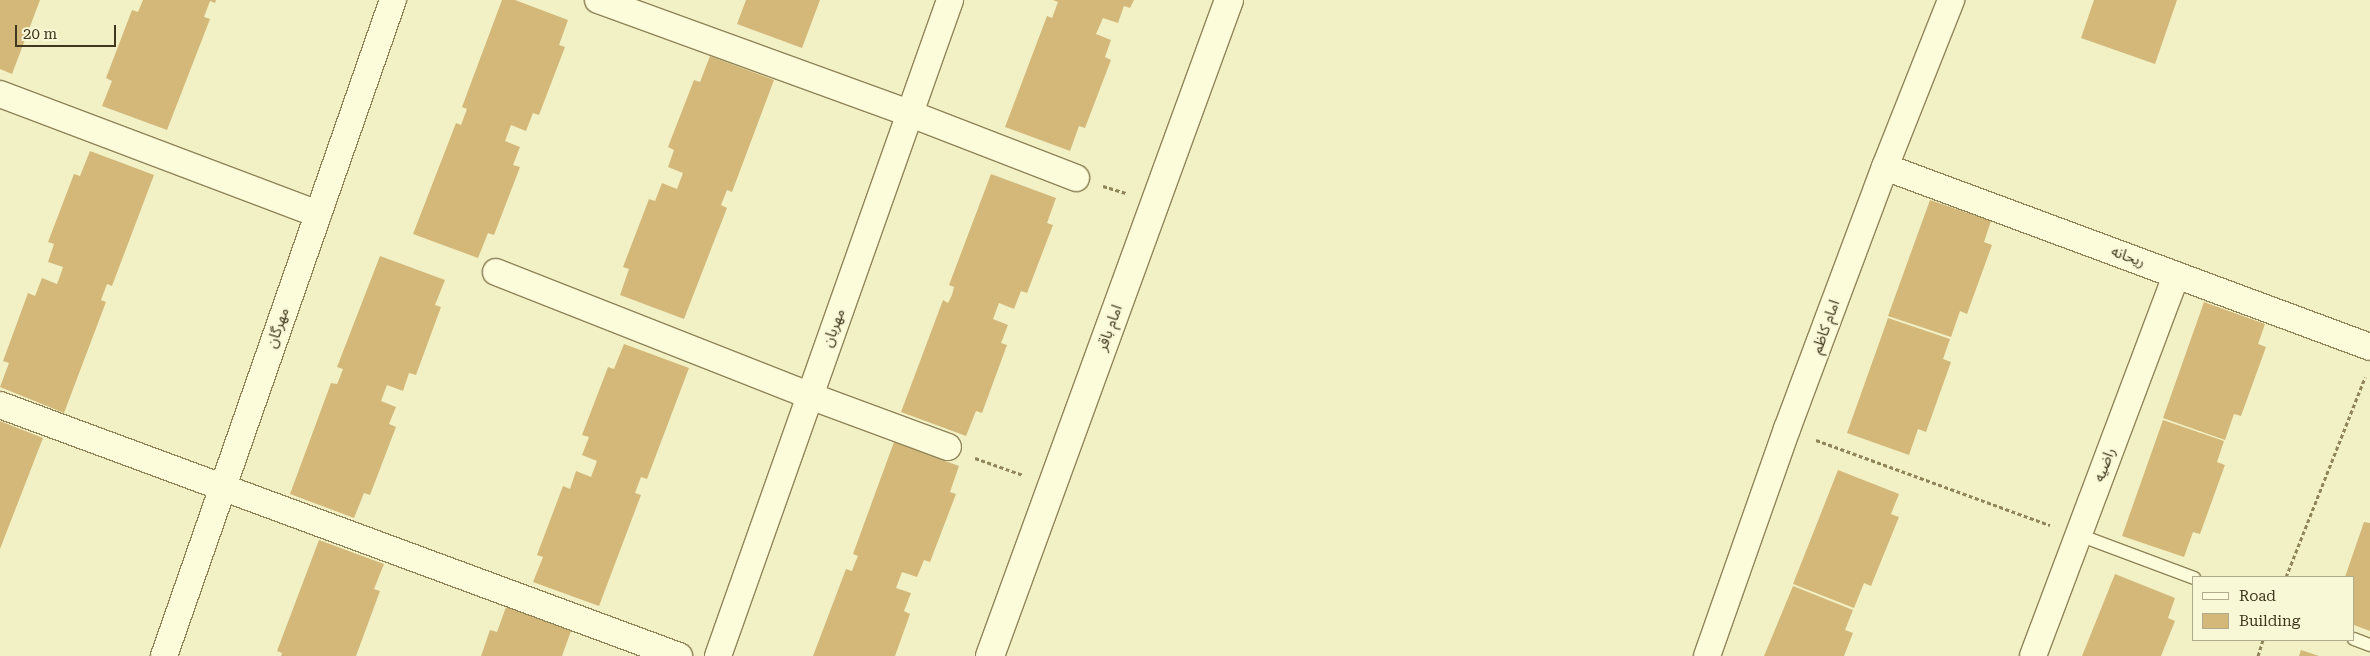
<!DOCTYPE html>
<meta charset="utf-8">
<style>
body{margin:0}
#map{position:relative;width:2370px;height:656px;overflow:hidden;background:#f2f1c6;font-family:"Roboto Serif","Noto Sans Arabic",serif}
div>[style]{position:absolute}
.building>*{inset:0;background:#d3b879}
.path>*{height:3px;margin-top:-1.5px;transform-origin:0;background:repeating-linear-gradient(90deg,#908559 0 4px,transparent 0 6.5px)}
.roads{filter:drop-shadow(1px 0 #908559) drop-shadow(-1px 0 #908559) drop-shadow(0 1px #908559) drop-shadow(0 -1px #908559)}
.service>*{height:12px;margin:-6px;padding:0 6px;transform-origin:6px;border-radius:6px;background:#fcfbda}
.minor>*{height:26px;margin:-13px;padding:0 13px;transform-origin:13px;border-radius:13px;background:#fcfbda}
.tertiary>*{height:28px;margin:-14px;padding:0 14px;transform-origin:14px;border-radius:14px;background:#fcfbda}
span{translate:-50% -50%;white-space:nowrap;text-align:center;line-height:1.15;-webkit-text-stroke:4px #f9f8d6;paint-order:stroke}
.street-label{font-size:15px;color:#3f371e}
.legend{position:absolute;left:2192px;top:576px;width:162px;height:65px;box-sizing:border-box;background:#f9f8d6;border:1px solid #afab8c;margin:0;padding:6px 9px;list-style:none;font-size:15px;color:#3f371e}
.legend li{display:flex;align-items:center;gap:10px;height:25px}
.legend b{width:25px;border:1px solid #afab8c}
.scale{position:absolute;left:15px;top:25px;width:101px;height:22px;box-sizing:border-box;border:2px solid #3f371e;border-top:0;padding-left:6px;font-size:15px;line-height:18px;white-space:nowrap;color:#3f371e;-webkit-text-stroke:4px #f9f8d6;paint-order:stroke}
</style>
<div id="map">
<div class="building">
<div style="clip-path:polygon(0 0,40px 0,12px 74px,0 69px)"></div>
<div style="clip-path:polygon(143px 0,216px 0,215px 3px,210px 1px,204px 17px,210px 19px,167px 130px,102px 106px,112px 81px,106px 78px,132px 10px,138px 12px)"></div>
<div style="clip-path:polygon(502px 0,515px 0,568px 20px,559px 45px,565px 47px,539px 115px,533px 113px,526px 131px,511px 125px,505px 141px,520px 147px,513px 165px,520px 167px,494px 235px,488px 233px,478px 258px,413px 234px,456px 123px,461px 125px,467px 109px,462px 107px)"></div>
<div style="clip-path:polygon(746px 0,820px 0,802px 48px,737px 24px)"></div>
<div style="clip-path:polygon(1053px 0,1134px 0,1130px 8px,1124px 6px,1118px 23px,1103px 18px,1096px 34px,1111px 40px,1105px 57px,1111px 60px,1085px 128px,1079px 126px,1070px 151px,1005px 127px,1047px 16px,1052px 18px,1058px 2px)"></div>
<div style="clip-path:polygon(2094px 0,2177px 0,2155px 64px,2081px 38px)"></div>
<div style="clip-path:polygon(710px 56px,774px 80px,732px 192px,727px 190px,721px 205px,727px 208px,684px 319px,620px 295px,629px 269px,623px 267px,649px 199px,655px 201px,662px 183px,677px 189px,683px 173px,668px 167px,674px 150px,668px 147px,694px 80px,700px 82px)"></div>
<div style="clip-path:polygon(90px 151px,154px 175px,112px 286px,107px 284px,101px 300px,106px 302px,64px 413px,0 387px,9px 363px,3px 361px,28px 293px,35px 296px,42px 278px,57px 284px,60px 276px,63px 267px,48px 262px,54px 244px,48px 242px,74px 174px,80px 176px)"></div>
<div style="clip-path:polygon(991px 174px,1056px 198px,1047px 223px,1053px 225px,1027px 293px,1021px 291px,1014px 309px,999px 303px,993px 319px,1008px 325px,1001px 343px,1007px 345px,982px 413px,976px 411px,966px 436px,901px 412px,943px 300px,948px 303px,952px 295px,954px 287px,949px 285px)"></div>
<div style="clip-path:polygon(1930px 200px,1991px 221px,1984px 242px,1992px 245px,1967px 314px,1960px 311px,1951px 337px,1888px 316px)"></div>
<div style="clip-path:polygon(380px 256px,445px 280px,435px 305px,441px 307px,416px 375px,409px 373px,403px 391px,387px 385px,381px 401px,396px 407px,389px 424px,396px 427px,370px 495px,364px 493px,354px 518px,290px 494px,331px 383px,337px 384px,340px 377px,343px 369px,337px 367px)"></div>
<div style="clip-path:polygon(2204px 302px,2265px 324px,2258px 344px,2266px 347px,2241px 416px,2234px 414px,2225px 440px,2163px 418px)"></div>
<div style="clip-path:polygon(1888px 318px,1950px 339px,1943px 359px,1951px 362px,1926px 432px,1918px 429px,1909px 455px,1847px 433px)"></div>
<div style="clip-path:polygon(624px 344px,689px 368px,647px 479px,641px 477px,635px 493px,641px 495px,599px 606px,533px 582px,543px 557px,537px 555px,563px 486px,570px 489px,576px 471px,591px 477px,597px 461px,582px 455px,589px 437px,582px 435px,608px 367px,614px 369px)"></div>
<div style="clip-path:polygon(2163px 420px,2224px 441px,2217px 462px,2225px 465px,2200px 534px,2193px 532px,2184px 557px,2122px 536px)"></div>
<div style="clip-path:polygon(0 421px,43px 438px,0 549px)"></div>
<div style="clip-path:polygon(894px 442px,959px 466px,950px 492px,956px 494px,930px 562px,924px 560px,917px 577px,902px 572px,896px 588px,911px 593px,904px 611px,910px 614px,895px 656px,813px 656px,846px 569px,852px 571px,855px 563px,858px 556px,853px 554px)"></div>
<div style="clip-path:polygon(1838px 470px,1899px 494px,1891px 514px,1899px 517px,1871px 586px,1864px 583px,1854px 608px,1793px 584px)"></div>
<div style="clip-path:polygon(2364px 522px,2370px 523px,2370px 631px,2354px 625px,2354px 577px,2345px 577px)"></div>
<div style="clip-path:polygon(319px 540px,384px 564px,374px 589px,380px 591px,356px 656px,281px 656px,282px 653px,277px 651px)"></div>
<div style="clip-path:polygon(2115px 574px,2175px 598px,2168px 618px,2175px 621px,2161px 656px,2082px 656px)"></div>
<div style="clip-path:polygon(1793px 586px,1853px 610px,1845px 630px,1853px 633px,1844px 656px,1764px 656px)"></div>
<div style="clip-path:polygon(506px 607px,571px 631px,562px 656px,481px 656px,490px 630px,497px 632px)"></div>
<div style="clip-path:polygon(2301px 650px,2319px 656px,2299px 656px)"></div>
</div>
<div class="path">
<div style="left:1103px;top:186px;width:24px;rotate:17deg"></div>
<div style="left:1816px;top:440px;width:249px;rotate:20deg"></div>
<div style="left:975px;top:458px;width:51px;rotate:19.5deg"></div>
<div style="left:2286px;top:577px;width:215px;rotate:-68.4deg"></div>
<div style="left:2258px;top:656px;width:17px;rotate:-73deg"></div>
</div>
<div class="roads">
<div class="service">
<div style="left:2079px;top:535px;width:123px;rotate:20.5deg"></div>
<div style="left:2354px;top:639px;width:17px;rotate:21deg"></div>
</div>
<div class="minor">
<div style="left:598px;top:0;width:333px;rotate:20deg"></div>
<div style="left:911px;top:114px;width:177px;rotate:21.2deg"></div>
<div style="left:0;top:94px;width:340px;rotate:20.7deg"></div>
<div style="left:1885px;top:167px;width:517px;rotate:20.36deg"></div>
<div style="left:496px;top:272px;width:338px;rotate:21.5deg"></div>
<div style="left:810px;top:396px;width:147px;rotate:20.3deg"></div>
<div style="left:0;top:405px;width:724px;rotate:20.29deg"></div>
<div style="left:164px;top:656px;width:695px;rotate:-70.76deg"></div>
<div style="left:718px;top:656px;width:696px;rotate:-70.52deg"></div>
<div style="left:1707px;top:656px;width:241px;rotate:-70.6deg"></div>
<div style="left:1787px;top:429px;width:280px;rotate:-69.5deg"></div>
<div style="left:1885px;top:167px;width:180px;rotate:-68.4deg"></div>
<div style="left:2033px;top:656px;width:407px;rotate:-69.4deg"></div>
</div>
<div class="tertiary">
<div style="left:990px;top:656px;width:698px;rotate:-69.98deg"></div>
</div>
</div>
<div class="street-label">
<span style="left:2128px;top:257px;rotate:20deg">ریحانه</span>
<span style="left:1826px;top:327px;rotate:-70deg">امام کاظم</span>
<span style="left:278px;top:328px;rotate:-71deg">مهرگان</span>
<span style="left:834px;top:328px;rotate:-70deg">مهربان</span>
<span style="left:1110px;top:328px;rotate:-70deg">امام باقر</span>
<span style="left:2105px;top:465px;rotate:-69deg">راضیه</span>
</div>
<ul class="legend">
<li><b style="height:6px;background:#fcfbda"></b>Road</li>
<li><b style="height:14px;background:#d3b879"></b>Building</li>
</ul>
<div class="scale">20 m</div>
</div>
